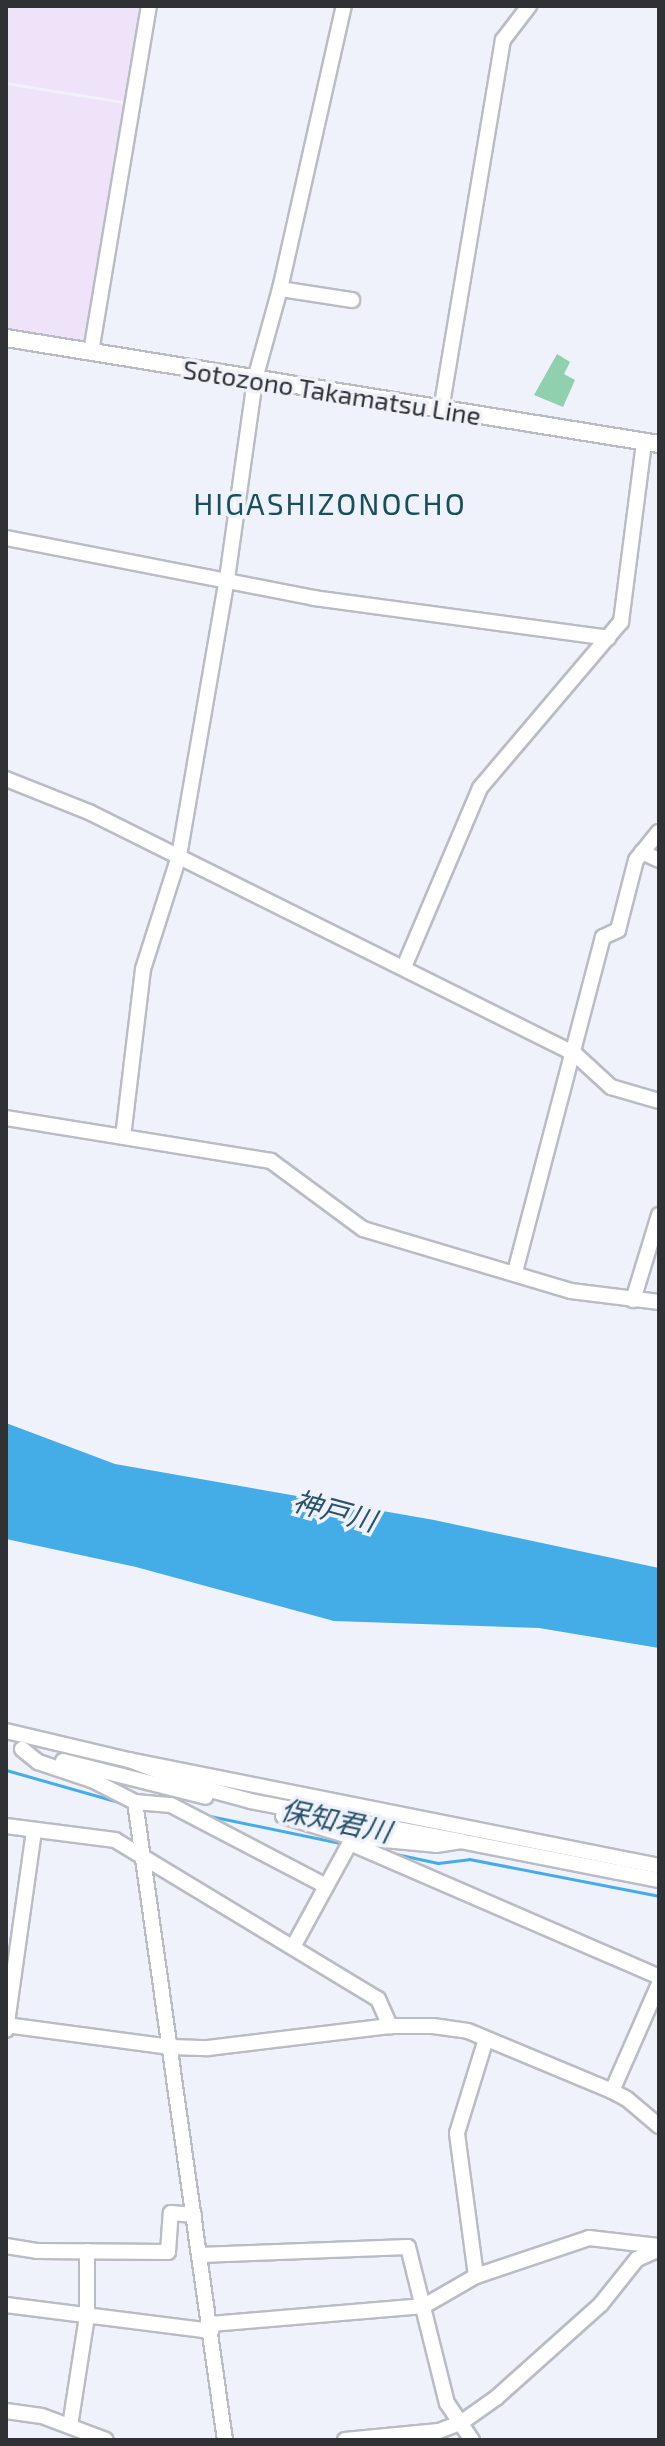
<!DOCTYPE html>
<meta charset="utf-8">
<style>
body{margin:0}
#map{position:relative;width:665px;height:2446px;overflow:hidden;background:#eff2fa;font-family:"Exo 2","Noto Sans JP",sans-serif}
div>[style]{position:absolute}
.industrial>*{inset:0;background:#eee3f8}
.green>*{inset:0;background:#91d0af}
.water>*{inset:0;background:#44ace7}
.stream>*{height:3px;margin:-1.5px;padding:0 1.5px;transform-origin:1.5px;border-radius:1.5px;background:#44ace7}
.roads{filter:drop-shadow(2px 0 #babcc4) drop-shadow(-2px 0 #babcc4) drop-shadow(0 2px #babcc4) drop-shadow(0 -2px #babcc4)}
.minor>*{height:14px;margin:-7px;padding:0 7px;transform-origin:7px;border-radius:7px;background:#fff}
.major>*{height:16px;margin:-8px;padding:0 8px;transform-origin:8px;border-radius:8px;background:#fff}
span{translate:-50% -50%;white-space:nowrap;text-align:center;line-height:1.15;-webkit-text-stroke:7px #eff2fa;paint-order:stroke}
.street-label{font-size:26px;color:#303134}
.water-label{font-size:28px;color:#28526b;font-style:italic}
.quarter-label{font-size:30px;color:#174f5b;letter-spacing:2px}
.frame{position:absolute;inset:0;border:8px solid #303134;pointer-events:none}
</style>
<div id="map">
<div class="industrial">
<div style="clip-path:polygon(6px 6px,144px 6px,129px 102px,6px 82px)"></div>
<div style="clip-path:polygon(6px 85px,129px 105px,89px 342px,83px 347px,6px 334px)"></div>
</div>
<div class="green">
<div style="clip-path:polygon(557px 354px,570px 362px,564px 374px,575px 380px,563px 407px,534px 395px)"></div>
</div>
<div class="water">
<div style="clip-path:polygon(6px 1423px,115px 1464px,434px 1520px,659px 1568px,659px 1648px,539px 1628px,334px 1621px,136px 1567px,6px 1539px)"></div>
</div>
<div class="stream">
<div style="left:6px;top:1770px;width:128px;rotate:15.9deg"></div>
<div style="left:200px;top:1814px;width:148px;rotate:11.7deg"></div>
<div style="left:391px;top:1853px;width:48px;rotate:12deg"></div>
<div style="left:438px;top:1863px;width:31px;rotate:-7deg"></div>
<div style="left:469px;top:1859px;width:194px;rotate:11deg"></div>
</div>
<div class="roads">
<div class="minor">
<div style="left:280px;top:289px;width:73px;rotate:8.7deg"></div>
<div style="left:91px;top:352px;width:351px;rotate:-80.5deg"></div>
<div style="left:441px;top:410px;width:375px;rotate:-80.5deg"></div>
<div style="left:503px;top:40px;width:43px;rotate:-52.6deg"></div>
<div style="left:6px;top:538px;width:314px;rotate:11deg"></div>
<div style="left:314px;top:598px;width:297px;rotate:7.7deg"></div>
<div style="left:6px;top:779px;width:89px;rotate:21.7deg"></div>
<div style="left:89px;top:812px;width:543px;rotate:26.47deg"></div>
<div style="left:575px;top:1054px;width:49px;rotate:42.5deg"></div>
<div style="left:611px;top:1087px;width:50px;rotate:16.3deg"></div>
<div style="left:642px;top:852px;width:19px;rotate:25deg"></div>
<div style="left:404px;top:967px;width:194px;rotate:-67deg"></div>
<div style="left:480px;top:788px;width:218px;rotate:-49.7deg"></div>
<div style="left:621px;top:622px;width:181px;rotate:-82.7deg"></div>
<div style="left:6px;top:1118px;width:268px;rotate:9.2deg"></div>
<div style="left:271px;top:1161px;width:114px;rotate:36.5deg"></div>
<div style="left:363px;top:1229px;width:217px;rotate:16.6deg"></div>
<div style="left:571px;top:1291px;width:89px;rotate:7.1deg"></div>
<div style="left:123px;top:1137px;width:169px;rotate:-83.2deg"></div>
<div style="left:143px;top:969px;width:119px;rotate:-72.3deg"></div>
<div style="left:179px;top:856px;width:281px;rotate:-80.2deg"></div>
<div style="left:227px;top:579px;width:202px;rotate:-82deg"></div>
<div style="left:255px;top:379px;width:93px;rotate:-74.5deg"></div>
<div style="left:280px;top:289px;width:290px;rotate:-77.3deg"></div>
<div style="left:515px;top:1272px;width:346px;rotate:-75.3deg"></div>
<div style="left:603px;top:937px;width:17px;rotate:-25deg"></div>
<div style="left:618px;top:930px;width:72px;rotate:-75.6deg"></div>
<div style="left:636px;top:860px;width:36px;rotate:-51deg"></div>
<div style="left:633px;top:1300px;width:89px;rotate:-73deg"></div>
<div style="left:6px;top:1731px;width:126px;rotate:13.3deg"></div>
<div style="left:22px;top:1749px;width:21px;rotate:39deg"></div>
<div style="left:38px;top:1762px;width:59px;rotate:18.7deg"></div>
<div style="left:94px;top:1781px;width:46px;rotate:27.1deg"></div>
<div style="left:135px;top:1802px;width:644px;rotate:81.97deg"></div>
<div style="left:63px;top:1761px;width:147px;rotate:14.1deg"></div>
<div style="left:135px;top:1802px;width:36px;rotate:5deg"></div>
<div style="left:171px;top:1805px;width:175px;rotate:27.6deg"></div>
<div style="left:283px;top:1816px;width:72px;rotate:16.9deg"></div>
<div style="left:352px;top:1837px;width:6px;rotate:108deg"></div>
<div style="left:350px;top:1843px;width:337px;rotate:23.4deg"></div>
<div style="left:6px;top:1826px;width:110px;rotate:7.3deg"></div>
<div style="left:115px;top:1840px;width:307px;rotate:31.2deg"></div>
<div style="left:378px;top:1999px;width:30px;rotate:66deg"></div>
<div style="left:352px;top:1837px;width:84px;rotate:5.4deg"></div>
<div style="left:436px;top:1845px;width:24px;rotate:-9deg"></div>
<div style="left:460px;top:1841px;width:203px;rotate:11.1deg"></div>
<div style="left:460px;top:1841px;width:213px;rotate:-169.2deg"></div>
<div style="left:251px;top:1801px;width:50px;rotate:-164.8deg"></div>
<div style="left:203px;top:1788px;width:79px;rotate:-159.3deg"></div>
<div style="left:129px;top:1760px;width:540px;rotate:11.31deg"></div>
<div style="left:293px;top:1947px;width:119px;rotate:-61.3deg"></div>
<div style="left:6px;top:2025px;width:166px;rotate:7.6deg"></div>
<div style="left:171px;top:2047px;width:37px;rotate:2deg"></div>
<div style="left:208px;top:2048px;width:183px;rotate:-6.9deg"></div>
<div style="left:390px;top:2026px;width:43px"></div>
<div style="left:433px;top:2026px;width:35px;rotate:8deg"></div>
<div style="left:468px;top:2031px;width:156px;rotate:22.6deg"></div>
<div style="left:612px;top:2091px;width:17px;rotate:28deg"></div>
<div style="left:627px;top:2099px;width:42px;rotate:40.2deg"></div>
<div style="left:6px;top:2030px;width:202px;rotate:-82deg"></div>
<div style="left:612px;top:2091px;width:117px;rotate:-66.3deg"></div>
<div style="left:6px;top:2246px;width:31px;rotate:9deg"></div>
<div style="left:37px;top:2251px;width:131px;rotate:0.4deg"></div>
<div style="left:168px;top:2252px;width:39px;rotate:-86deg"></div>
<div style="left:171px;top:2213px;width:23px;rotate:5deg"></div>
<div style="left:200px;top:2255px;width:208px;rotate:-2.2deg"></div>
<div style="left:408px;top:2247px;width:161px;rotate:76deg"></div>
<div style="left:447px;top:2403px;width:45px;rotate:56deg"></div>
<div style="left:476px;top:2276px;width:144px;rotate:-97.6deg"></div>
<div style="left:457px;top:2133px;width:98px;rotate:-72.9deg"></div>
<div style="left:6px;top:2305px;width:207px;rotate:7.2deg"></div>
<div style="left:211px;top:2324px;width:214px;rotate:-4.8deg"></div>
<div style="left:424px;top:2306px;width:60px;rotate:-30deg"></div>
<div style="left:476px;top:2276px;width:119px;rotate:-18.6deg"></div>
<div style="left:589px;top:2238px;width:70px;rotate:6.5deg"></div>
<div style="left:6px;top:2411px;width:36px;rotate:8deg"></div>
<div style="left:42px;top:2416px;width:68px;rotate:20.6deg"></div>
<div style="left:70px;top:2426px;width:111px;rotate:-81.2deg"></div>
<div style="left:87px;top:2316px;width:65px;rotate:-90deg"></div>
<div style="left:345px;top:2440px;width:94px;rotate:-5.5deg"></div>
<div style="left:439px;top:2431px;width:25px;rotate:-21deg"></div>
<div style="left:462px;top:2422px;width:42px;rotate:-35.2deg"></div>
<div style="left:496px;top:2398px;width:141px;rotate:-41.8deg"></div>
<div style="left:601px;top:2304px;width:58px;rotate:-51.3deg"></div>
<div style="left:637px;top:2259px;width:24px;rotate:-24deg"></div>
</div>
<div class="major">
<div style="left:6px;top:338px;width:662px;rotate:9.22deg"></div>
</div>
</div>
<div class="street-label">
<span style="left:332px;top:392px;rotate:9deg">Sotozono Takamatsu Line</span>
</div>
<div class="water-label">
<span style="left:335px;top:1510px;rotate:15deg">神戸川</span>
<span style="left:336px;top:1820px;rotate:12deg">保知君川</span>
</div>
<div class="quarter-label">
<span style="left:330px;top:503px">HIGASHIZONOCHO</span>
</div>
<div class="frame"></div>
</div>
